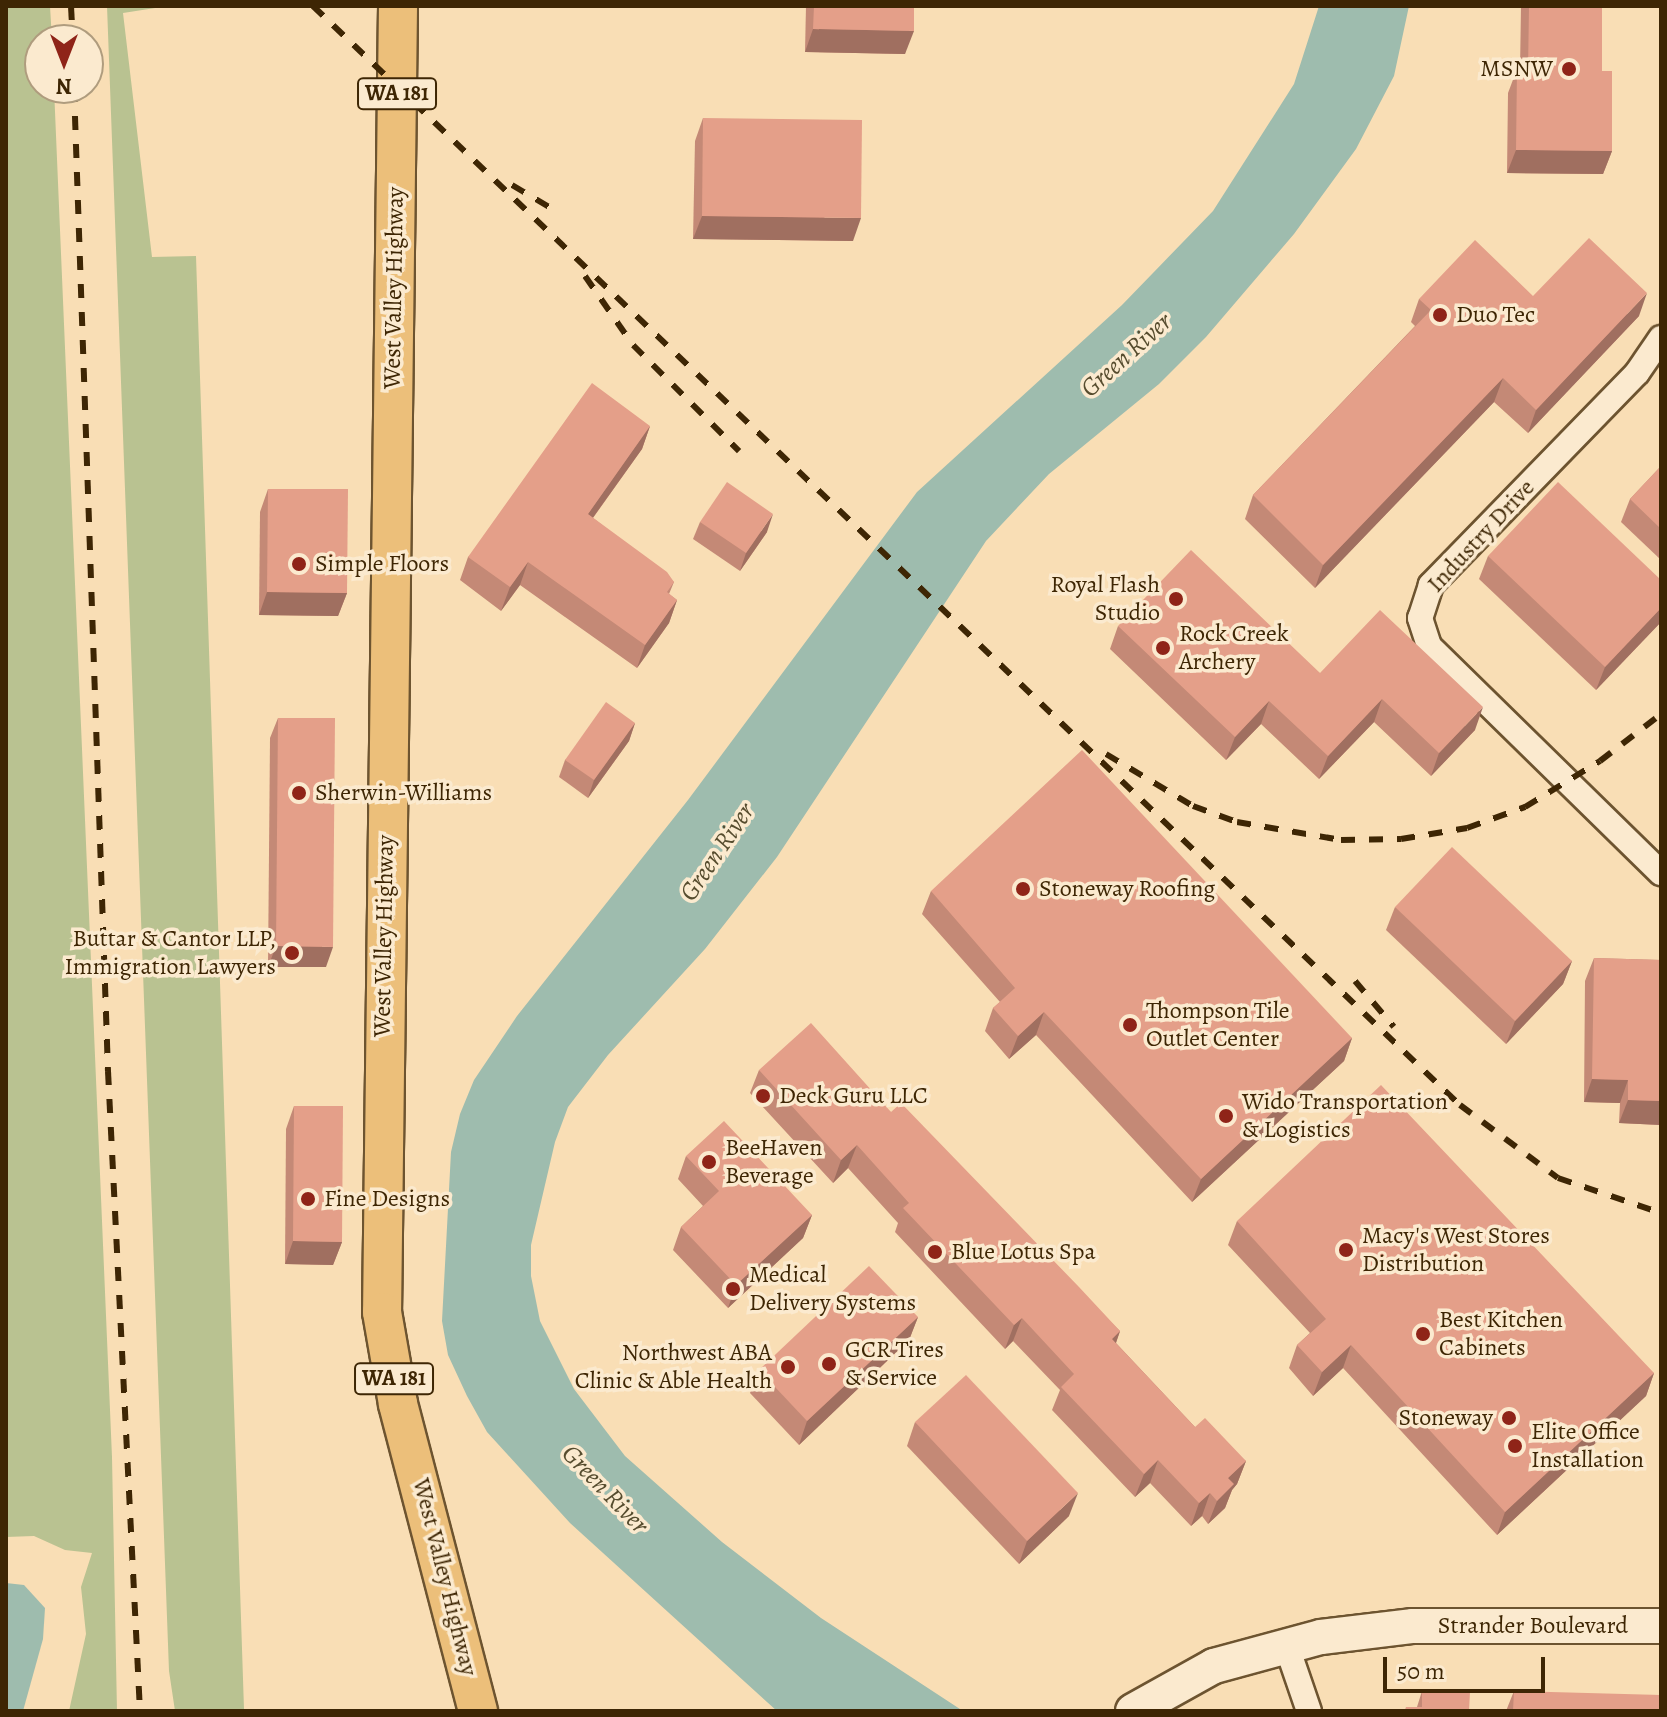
<!DOCTYPE html>
<style>
body{margin:0}
#map{position:relative;width:1667px;height:1717px;overflow:hidden;background:#f9deb5;font-family:Alegreya,serif}
div>[style]{position:absolute}
.green>*{inset:0;background:#b9c291}
.water>*{inset:0;background:#9ebcae}
.roads{filter:drop-shadow(2px 0 #6d5430) drop-shadow(-2px 0 #6d5430) drop-shadow(0 2px #6d5430) drop-shadow(0 -2px #6d5430)}
.minor>*{height:24px;margin:-12px;padding:0 12px;transform-origin:12px;border-radius:12px;background:#fbeacf}
.secondary>*{height:34px;margin:-17px;padding:0 17px;transform-origin:17px;border-radius:17px;background:#fbeacf}
.primary>*{height:38px;margin:-19px;padding:0 19px;transform-origin:19px;border-radius:19px;background:#ecbf7a}
.rail>*{height:6px;margin-top:-3px;transform-origin:0;background:repeating-linear-gradient(90deg,#3e2604 0 14px,transparent 0 28px)}
.wall>*{inset:0;background:#c48976}
.shaded-wall>*{inset:0;background:#a06f60}
.building>*{inset:0;background:#e49f89}
.dots>*{width:22px;height:22px;translate:-50% -50%;box-sizing:border-box;border:4px solid #fbeacf;border-radius:50%}
span{translate:-50% -50%;white-space:nowrap;text-align:center;line-height:1.15;-webkit-text-stroke:7px #fbeacf;paint-order:stroke}
.shield-label span{padding:2px 6px;background:#fbeacf;border:2px solid;border-radius:6px;-webkit-text-stroke-width:0}
.shield-label{font-size:22px;color:#3e2604;font-weight:700}
.poi-label{font-size:24px;color:#3e2604}
.right{translate:-100% -50%;text-align:right}
.left{translate:0 -50%;text-align:left}
.street-label{font-size:24px;color:#3e2604}
.water-label{font-size:26px;color:#564c2e;font-style:italic}
.frame{position:absolute;inset:0;border:8px solid #3e2604;pointer-events:none}
.north{position:absolute;left:24px;top:24px;width:80px;height:80px;box-sizing:border-box;background:#fbeacf;border:2px solid #af9c7e;border-radius:50%;rotate:180deg;font-size:22px;font-weight:700;line-height:32px;text-align:center;color:#3e2604}
.north::after{content:'';display:block;margin:auto;width:28px;height:36px;background:#8f2418;clip-path:polygon(50% 0,100% 100%,50% 72%,0 100%)}
.scale{position:absolute;left:1383px;top:1657px;width:162px;height:36px;box-sizing:border-box;border:4px solid #3e2604;border-top:0;padding-left:10px;font-size:24px;line-height:28px;white-space:nowrap;color:#3e2604;-webkit-text-stroke:6px #fbeacf;paint-order:stroke}
</style>
<div id="map">
<div class="green">
<div style="clip-path:polygon(6px 6px,50px 6px,52px 40px,40px 40px,40px 88px,54px 88px,112px 1457px,117px 1711px,69px 1711px,86px 1634px,81px 1587px,92px 1553px,65px 1550px,34px 1536px,6px 1537px)"></div>
<div style="clip-path:polygon(107px 6px,168px 6px,123px 13px,152px 257px,196px 256px,244px 1709px,232px 1711px,175px 1711px,169px 1671px)"></div>
</div>
<div class="water">
<div style="clip-path:polygon(1319px 6px,1409px 6px,1394px 76px,1356px 149px,1294px 234px,1206px 337px,1159px 384px,1049px 474px,986px 541px,777px 857px,705px 949px,608px 1055px,568px 1107px,555px 1142px,531px 1245px,531px 1276px,540px 1321px,574px 1389px,625px 1456px,722px 1542px,821px 1618px,963px 1711px,777px 1711px,570px 1523px,487px 1432px,467px 1396px,448px 1355px,442px 1321px,451px 1152px,460px 1114px,474px 1080px,517px 1016px,688px 800px,917px 492px,1122px 305px,1213px 211px,1294px 84px)"></div>
<div style="clip-path:polygon(6px 1583px,24px 1585px,45px 1608px,43px 1639px,23px 1711px,6px 1711px)"></div>
</div>
<div class="roads">
<div class="minor">
<div style="left:1661px;top:338px;width:42px;rotate:124.4deg"></div>
<div style="left:1637px;top:373px;width:296px;rotate:134.2deg"></div>
<div style="left:1431px;top:585px;width:35px;rotate:108deg"></div>
<div style="left:1420px;top:618px;width:29px;rotate:72deg"></div>
<div style="left:1429px;top:646px;width:325px;rotate:44.4deg"></div>
<div style="left:1286px;top:1644px;width:71px;rotate:71.1deg"></div>
</div>
<div class="secondary">
<div style="left:1133px;top:1711px;width:93px;rotate:-29.1deg"></div>
<div style="left:1214px;top:1666px;width:111px;rotate:-15.2deg"></div>
<div style="left:1321px;top:1637px;width:93px;rotate:-6.8deg"></div>
<div style="left:1413px;top:1626px;width:248px"></div>
</div>
<div class="primary">
<div style="left:398px;top:6px;width:1306px;rotate:90.7deg"></div>
<div style="left:382px;top:1312px;width:93px;rotate:80.1deg"></div>
<div style="left:398px;top:1404px;width:317px;rotate:75.4deg"></div>
</div>
</div>
<div class="rail">
<div style="left:71px;top:6px;width:34px;rotate:87deg"></div>
<div style="left:313px;top:6px;width:1589px;rotate:43.78deg"></div>
<div style="left:1460px;top:1105px;width:122px;rotate:36.7deg"></div>
<div style="left:1558px;top:1178px;width:109px;rotate:18.8deg"></div>
<div style="left:74px;top:88px;width:984px;rotate:88.02deg"></div>
<div style="left:108px;top:1071px;width:641px;rotate:87.14deg"></div>
<div style="left:512px;top:185px;width:51px;rotate:30.6deg"></div>
<div style="left:585px;top:276px;width:84px;rotate:55.2deg"></div>
<div style="left:633px;top:345px;width:150px;rotate:45deg"></div>
<div style="left:1106px;top:754px;width:101px;rotate:30.9deg"></div>
<div style="left:1193px;top:806px;width:47px;rotate:20deg"></div>
<div style="left:1237px;top:822px;width:106px;rotate:9.8deg"></div>
<div style="left:1341px;top:840px;width:60px;rotate:-1deg"></div>
<div style="left:1401px;top:839px;width:67px;rotate:-9.5deg"></div>
<div style="left:1467px;top:828px;width:62px;rotate:-19.9deg"></div>
<div style="left:1525px;top:807px;width:88px;rotate:-31.5deg"></div>
<div style="left:1600px;top:761px;width:77px;rotate:-37.6deg"></div>
<div style="left:1355px;top:981px;width:60px;rotate:49.7deg"></div>
</div>
<div class="wall">
<div style="clip-path:polygon(806px 6px,914px 6px,905px 54px,805px 52px)"></div>
<div style="clip-path:polygon(1521px 6px,1602px 6px,1602px 71px,1612px 151px,1603px 174px,1507px 173px,1508px 93px,1517px 69px,1520px 70px)"></div>
<div style="clip-path:polygon(703px 118px,853px 241px,693px 239px,695px 141px)"></div>
<div style="clip-path:polygon(1533px 296px,1639px 316px,1528px 433px,1494px 402px,1315px 588px,1245px 519px,1253px 495px,1415px 326px,1411px 322px,1419px 299px)"></div>
<div style="clip-path:polygon(650px 426px,642px 449px,593px 518px,674px 582px,669px 594px,677px 600px,669px 623px,637px 668px,520px 585px,501px 611px,460px 580px,468px 557px)"></div>
<div style="clip-path:polygon(1661px 466px,1661px 560px,1621px 522px,1630px 499px)"></div>
<div style="clip-path:polygon(268px 489px,347px 593px,338px 616px,259px 615px,260px 512px)"></div>
<div style="clip-path:polygon(700px 522px,767px 532px,740px 571px,693px 539px)"></div>
<div style="clip-path:polygon(1488px 556px,1661px 580px,1661px 622px,1596px 690px,1479px 579px)"></div>
<div style="clip-path:polygon(1118px 626px,1320px 673px,1475px 730px,1431px 776px,1374px 722px,1319px 779px,1261px 724px,1226px 760px,1110px 649px)"></div>
<div style="clip-path:polygon(278px 718px,326px 967px,268px 967px,270px 738px)"></div>
<div style="clip-path:polygon(635px 723px,629px 741px,588px 798px,559px 777px,565px 760px)"></div>
<div style="clip-path:polygon(931px 891px,1352px 1038px,1344px 1061px,1192px 1202px,1036px 1035px,1009px 1059px,985px 1031px,993px 1008px,1000px 1002px,922px 914px)"></div>
<div style="clip-path:polygon(1395px 907px,1572px 961px,1563px 984px,1506px 1044px,1386px 930px)"></div>
<div style="clip-path:polygon(1594px 958px,1661px 960px,1661px 1125px,1619px 1123px,1620px 1103px,1584px 1102px,1585px 981px)"></div>
<div style="clip-path:polygon(759px 1070px,891px 1112px,1120px 1331px,1116px 1343px,1195px 1427px,1246px 1461px,1237px 1484px,1232px 1490px,1225px 1508px,1208px 1524px,1202px 1516px,1191px 1526px,1150px 1483px,1135px 1497px,1052px 1410px,1060px 1390px,1013px 1341px,1005px 1349px,895px 1232px,898px 1223px,848px 1168px,833px 1183px,750px 1093px)"></div>
<div style="clip-path:polygon(294px 1106px,342px 1242px,333px 1265px,285px 1264px,286px 1129px)"></div>
<div style="clip-path:polygon(686px 1156px,812px 1215px,803px 1238px,728px 1308px,673px 1250px,681px 1227px,703px 1206px,678px 1179px)"></div>
<div style="clip-path:polygon(1237px 1221px,1654px 1373px,1646px 1396px,1497px 1535px,1343px 1368px,1313px 1396px,1289px 1368px,1297px 1345px,1310px 1333px,1228px 1245px)"></div>
<div style="clip-path:polygon(918px 1317px,909px 1340px,799px 1445px,750px 1393px,759px 1370px)"></div>
<div style="clip-path:polygon(915px 1422px,1069px 1516px,1019px 1564px,907px 1446px)"></div>
<div style="clip-path:polygon(1422px 1691px,1469px 1711px,1405px 1711px,1406px 1707px,1417px 1707px)"></div>
<div style="clip-path:polygon(1514px 1691px,1661px 1711px,1506px 1711px)"></div>
</div>
<div class="shaded-wall">
<div style="clip-path:polygon(813px 29px,914px 31px,905px 54px,805px 52px)"></div>
<div style="clip-path:polygon(1516px 150px,1612px 151px,1603px 174px,1507px 173px)"></div>
<div style="clip-path:polygon(702px 216px,861px 218px,853px 241px,693px 239px)"></div>
<div style="clip-path:polygon(1647px 293px,1639px 316px,1528px 433px,1536px 410px)"></div>
<div style="clip-path:polygon(1503px 378px,1494px 402px,1315px 588px,1323px 565px)"></div>
<div style="clip-path:polygon(650px 426px,642px 449px,579px 537px,588px 514px)"></div>
<div style="clip-path:polygon(773px 514px,767px 532px,740px 571px,746px 553px)"></div>
<div style="clip-path:polygon(528px 562px,520px 585px,501px 611px,510px 587px)"></div>
<div style="clip-path:polygon(267px 592px,347px 593px,338px 616px,259px 615px)"></div>
<div style="clip-path:polygon(677px 600px,669px 623px,637px 668px,645px 645px)"></div>
<div style="clip-path:polygon(1661px 608px,1661px 622px,1596px 690px,1605px 667px)"></div>
<div style="clip-path:polygon(1382px 699px,1374px 722px,1319px 779px,1328px 756px)"></div>
<div style="clip-path:polygon(1269px 701px,1261px 724px,1226px 760px,1235px 737px)"></div>
<div style="clip-path:polygon(1483px 707px,1475px 730px,1431px 776px,1439px 753px)"></div>
<div style="clip-path:polygon(635px 723px,629px 741px,588px 798px,594px 780px)"></div>
<div style="clip-path:polygon(276px 946px,333px 947px,326px 967px,268px 967px)"></div>
<div style="clip-path:polygon(1572px 961px,1563px 984px,1506px 1044px,1515px 1021px)"></div>
<div style="clip-path:polygon(1044px 1012px,1036px 1035px,1009px 1059px,1018px 1036px)"></div>
<div style="clip-path:polygon(1352px 1038px,1344px 1061px,1192px 1202px,1201px 1179px)"></div>
<div style="clip-path:polygon(1592px 1079px,1628px 1080px,1620px 1103px,1584px 1102px)"></div>
<div style="clip-path:polygon(1628px 1100px,1661px 1101px,1661px 1125px,1619px 1123px)"></div>
<div style="clip-path:polygon(857px 1145px,848px 1168px,833px 1183px,841px 1160px)"></div>
<div style="clip-path:polygon(812px 1215px,803px 1238px,728px 1308px,736px 1285px)"></div>
<div style="clip-path:polygon(293px 1241px,342px 1242px,333px 1265px,285px 1264px)"></div>
<div style="clip-path:polygon(918px 1317px,909px 1340px,799px 1445px,807px 1421px)"></div>
<div style="clip-path:polygon(1022px 1318px,1013px 1341px,1005px 1349px,1014px 1325px)"></div>
<div style="clip-path:polygon(1120px 1331px,1112px 1354px,1112px 1339px)"></div>
<div style="clip-path:polygon(1351px 1345px,1343px 1368px,1313px 1396px,1322px 1372px)"></div>
<div style="clip-path:polygon(1654px 1373px,1646px 1396px,1497px 1535px,1505px 1512px)"></div>
<div style="clip-path:polygon(1158px 1460px,1150px 1483px,1135px 1497px,1144px 1474px)"></div>
<div style="clip-path:polygon(1246px 1461px,1237px 1484px,1232px 1490px,1225px 1508px,1208px 1524px,1217px 1501px,1228px 1478px)"></div>
<div style="clip-path:polygon(1078px 1493px,1069px 1516px,1019px 1564px,1027px 1541px)"></div>
<div style="clip-path:polygon(1210px 1493px,1202px 1516px,1191px 1526px,1199px 1503px)"></div>
</div>
<div class="building">
<div style="clip-path:polygon(814px 6px,914px 6px,914px 31px,813px 29px)"></div>
<div style="clip-path:polygon(1529px 6px,1602px 6px,1602px 71px,1612px 71px,1612px 151px,1516px 150px,1517px 69px,1528px 70px)"></div>
<div style="clip-path:polygon(703px 118px,862px 120px,861px 218px,702px 216px)"></div>
<div style="clip-path:polygon(1589px 238px,1647px 293px,1536px 410px,1503px 378px,1323px 565px,1253px 495px,1431px 310px,1419px 299px,1475px 240px,1533px 296px)"></div>
<div style="clip-path:polygon(592px 383px,650px 426px,588px 514px,667px 572px,674px 582px,667px 592px,677px 600px,645px 645px,528px 562px,510px 587px,468px 557px)"></div>
<div style="clip-path:polygon(1661px 466px,1661px 529px,1630px 499px)"></div>
<div style="clip-path:polygon(727px 482px,773px 514px,746px 553px,700px 522px)"></div>
<div style="clip-path:polygon(1558px 482px,1661px 580px,1661px 608px,1605px 667px,1488px 556px)"></div>
<div style="clip-path:polygon(268px 489px,348px 489px,347px 593px,267px 592px)"></div>
<div style="clip-path:polygon(1191px 550px,1320px 673px,1380px 610px,1483px 707px,1439px 753px,1382px 699px,1328px 756px,1269px 701px,1235px 737px,1118px 626px)"></div>
<div style="clip-path:polygon(606px 702px,635px 723px,594px 780px,565px 760px)"></div>
<div style="clip-path:polygon(278px 718px,335px 718px,333px 947px,276px 946px)"></div>
<div style="clip-path:polygon(1082px 750px,1352px 1038px,1201px 1179px,1044px 1012px,1018px 1036px,993px 1008px,1015px 988px,931px 891px)"></div>
<div style="clip-path:polygon(1452px 847px,1572px 961px,1515px 1021px,1395px 907px)"></div>
<div style="clip-path:polygon(1594px 958px,1661px 960px,1661px 1101px,1628px 1100px,1628px 1080px,1592px 1079px)"></div>
<div style="clip-path:polygon(811px 1023px,891px 1112px,901px 1103px,1079px 1287px,1120px 1331px,1112px 1339px,1195px 1427px,1205px 1418px,1246px 1461px,1228px 1478px,1234px 1484px,1217px 1501px,1210px 1493px,1199px 1503px,1158px 1460px,1144px 1474px,1061px 1387px,1074px 1374px,1022px 1318px,1014px 1325px,903px 1208px,909px 1203px,857px 1145px,841px 1160px,759px 1070px)"></div>
<div style="clip-path:polygon(1381px 1085px,1654px 1373px,1505px 1512px,1351px 1345px,1322px 1372px,1297px 1345px,1326px 1319px,1237px 1221px)"></div>
<div style="clip-path:polygon(294px 1106px,343px 1106px,342px 1242px,293px 1241px)"></div>
<div style="clip-path:polygon(724px 1121px,812px 1215px,736px 1285px,681px 1227px,719px 1191px,686px 1156px)"></div>
<div style="clip-path:polygon(869px 1266px,918px 1317px,807px 1421px,759px 1370px)"></div>
<div style="clip-path:polygon(966px 1375px,1078px 1493px,1027px 1541px,915px 1422px)"></div>
<div style="clip-path:polygon(1422px 1691px,1470px 1692px,1469px 1711px,1406px 1711px,1406px 1707px,1422px 1707px)"></div>
<div style="clip-path:polygon(1514px 1691px,1661px 1695px,1661px 1711px,1513px 1711px)"></div>
</div>
<div class="dots">
<div style="left:1569px;top:69px;background:#8f2418"></div>
<div style="left:1440px;top:315px;background:#8f2418"></div>
<div style="left:299px;top:564px;background:#8f2418"></div>
<div style="left:1176px;top:599px;background:#8f2418"></div>
<div style="left:1163px;top:648px;background:#8f2418"></div>
<div style="left:299px;top:793px;background:#8f2418"></div>
<div style="left:1023px;top:889px;background:#8f2418"></div>
<div style="left:292px;top:953px;background:#8f2418"></div>
<div style="left:1130px;top:1025px;background:#8f2418"></div>
<div style="left:763px;top:1096px;background:#8f2418"></div>
<div style="left:1226px;top:1116px;background:#8f2418"></div>
<div style="left:709px;top:1162px;background:#8f2418"></div>
<div style="left:308px;top:1199px;background:#8f2418"></div>
<div style="left:1346px;top:1250px;background:#8f2418"></div>
<div style="left:935px;top:1252px;background:#8f2418"></div>
<div style="left:733px;top:1289px;background:#8f2418"></div>
<div style="left:1423px;top:1334px;background:#8f2418"></div>
<div style="left:829px;top:1364px;background:#8f2418"></div>
<div style="left:788px;top:1367px;background:#8f2418"></div>
<div style="left:1509px;top:1418px;background:#8f2418"></div>
<div style="left:1515px;top:1446px;background:#8f2418"></div>
</div>
<div class="shield-label">
<span style="left:397px;top:94px">WA 181</span>
<span style="left:394px;top:1379px">WA 181</span>
</div>
<div class="poi-label">
<span class="right" style="left:1553px;top:69px">MSNW</span>
<span class="left" style="left:1456px;top:315px">Duo Tec</span>
<span class="left" style="left:315px;top:564px">Simple Floors</span>
<span class="right" style="left:1160px;top:599px">Royal Flash<br>Studio</span>
<span class="left" style="left:1179px;top:648px">Rock Creek<br>Archery</span>
<span class="left" style="left:315px;top:793px">Sherwin-Williams</span>
<span class="left" style="left:1039px;top:889px">Stoneway Roofing</span>
<span class="right" style="left:276px;top:953px">Buttar &amp; Cantor LLP,<br>Immigration Lawyers</span>
<span class="left" style="left:1146px;top:1025px">Thompson Tile<br>Outlet Center</span>
<span class="left" style="left:779px;top:1096px">Deck Guru LLC</span>
<span class="left" style="left:1242px;top:1116px">Wido Transportation<br>&amp; Logistics</span>
<span class="left" style="left:725px;top:1162px">BeeHaven<br>Beverage</span>
<span class="left" style="left:324px;top:1199px">Fine Designs</span>
<span class="left" style="left:1362px;top:1250px">Macy's West Stores<br>Distribution</span>
<span class="left" style="left:951px;top:1252px">Blue Lotus Spa</span>
<span class="left" style="left:749px;top:1289px">Medical<br>Delivery Systems</span>
<span class="left" style="left:1439px;top:1334px">Best Kitchen<br>Cabinets</span>
<span class="left" style="left:845px;top:1364px">GCR Tires<br>&amp; Service</span>
<span class="right" style="left:772px;top:1367px">Northwest ABA<br>Clinic &amp; Able Health</span>
<span class="right" style="left:1493px;top:1418px">Stoneway</span>
<span class="left" style="left:1531px;top:1446px">Elite Office<br>Installation</span>
</div>
<div class="street-label">
<span style="left:394px;top:288px;rotate:-89deg">West Valley Highway</span>
<span style="left:1481px;top:536px;rotate:-47deg">Industry Drive</span>
<span style="left:384px;top:936px;rotate:-89deg">West Valley Highway</span>
<span style="left:445px;top:1577px;rotate:76deg">West Valley Highway</span>
<span style="left:1533px;top:1626px">Strander Boulevard</span>
</div>
<div class="water-label">
<span style="left:1126px;top:355px;rotate:-42deg">Green River</span>
<span style="left:717px;top:852px;rotate:-56deg">Green River</span>
<span style="left:605px;top:1489px;rotate:46deg">Green River</span>
</div>
<div class="frame"></div>
<div class="north">N</div>
<div class="scale">50 m</div>
</div>
